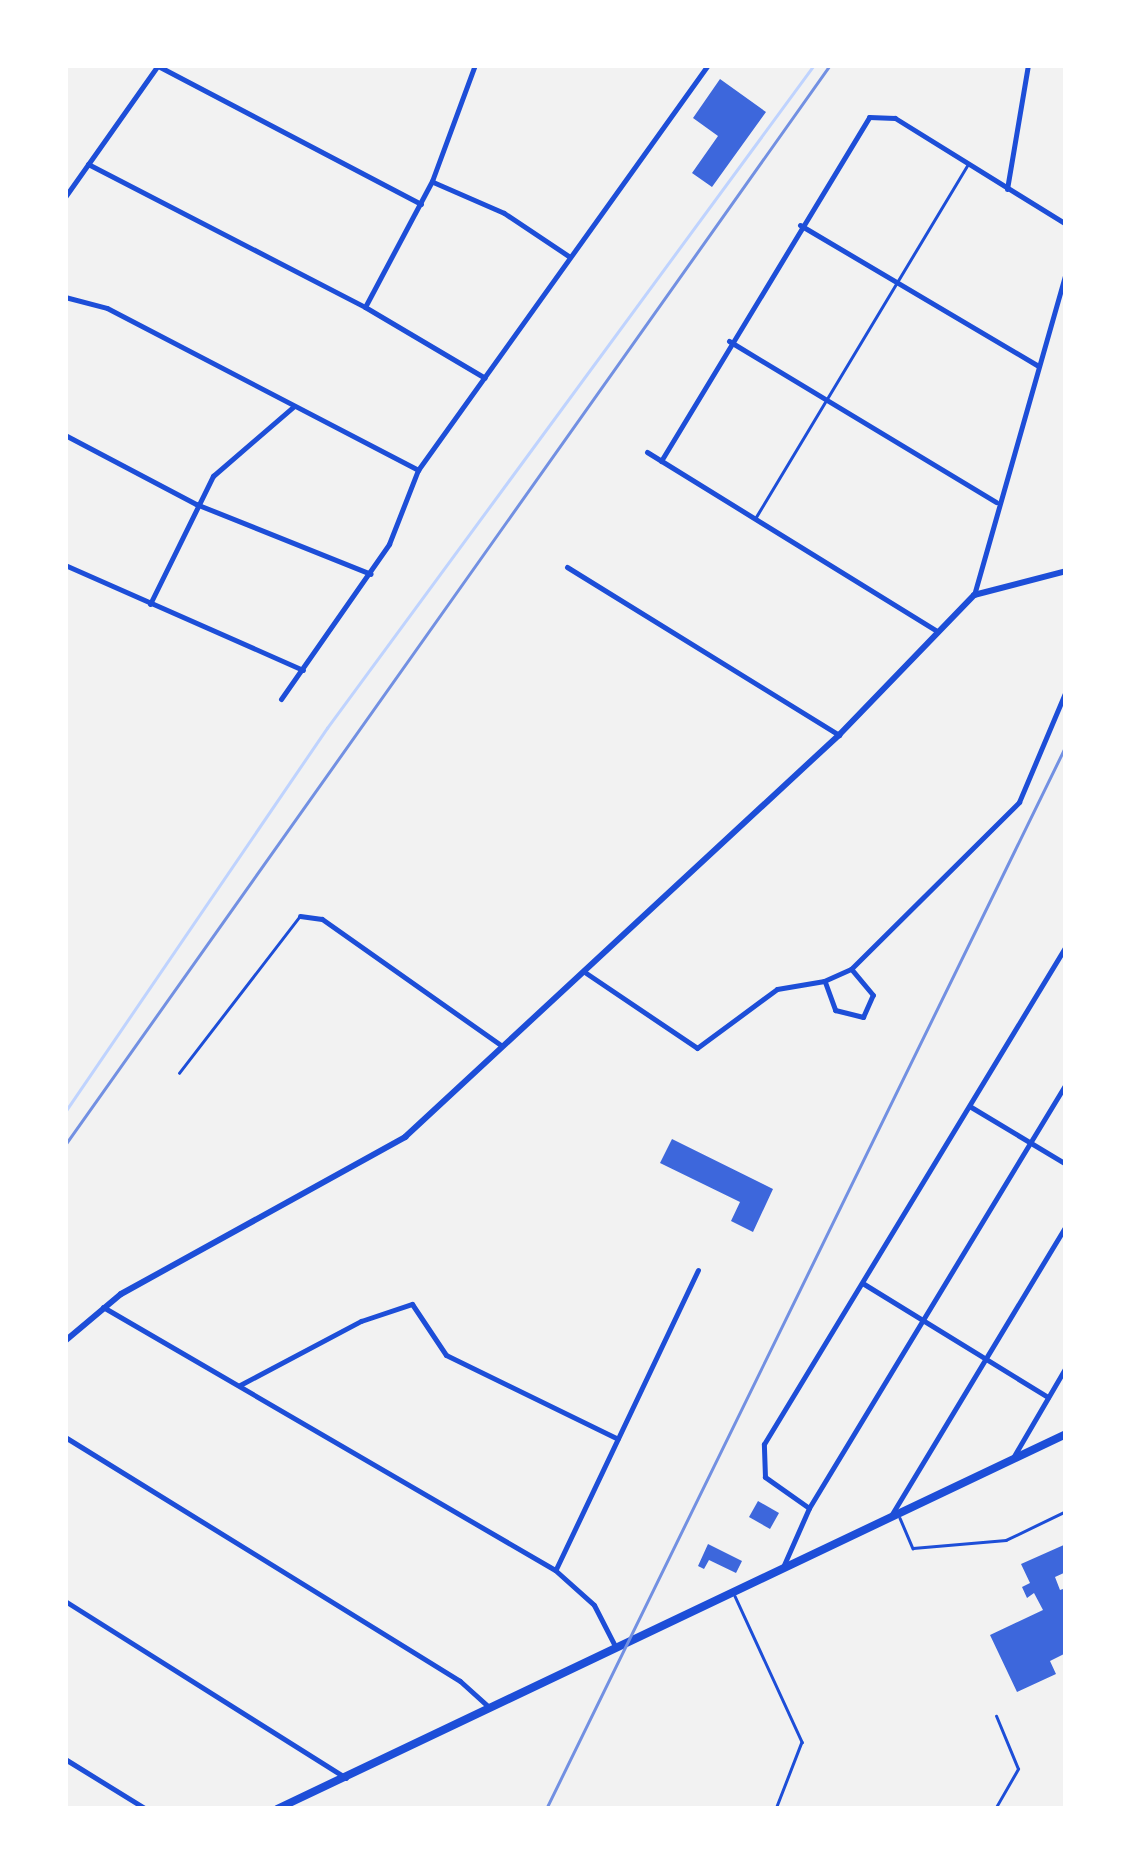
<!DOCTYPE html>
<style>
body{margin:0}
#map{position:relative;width:1131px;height:1874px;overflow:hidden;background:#f2f2f2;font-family:"Fira Sans Condensed",sans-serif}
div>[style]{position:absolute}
.stream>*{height:2.5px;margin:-1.25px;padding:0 1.25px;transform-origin:1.25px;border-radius:1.25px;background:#bfd3fe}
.building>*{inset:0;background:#3d67dc}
.service>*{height:2.5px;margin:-1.25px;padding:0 1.25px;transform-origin:1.25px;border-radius:1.25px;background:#1d4ed8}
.minor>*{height:5px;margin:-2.5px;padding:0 2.5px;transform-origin:2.5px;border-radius:2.5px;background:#1d4ed8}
.tertiary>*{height:6px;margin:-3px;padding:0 3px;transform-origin:3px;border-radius:3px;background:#1d4ed8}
.secondary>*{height:8px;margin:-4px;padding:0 4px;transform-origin:4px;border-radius:4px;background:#1d4ed8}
.rail>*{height:2.5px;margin:-1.25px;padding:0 1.25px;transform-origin:1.25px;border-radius:1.25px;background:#7290e2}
span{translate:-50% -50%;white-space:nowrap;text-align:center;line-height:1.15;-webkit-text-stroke:8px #fff;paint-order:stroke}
.frame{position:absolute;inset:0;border:68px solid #fff;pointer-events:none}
</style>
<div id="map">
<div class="stream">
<div style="left:65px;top:1112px;width:465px;rotate:-55.7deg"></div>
<div style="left:327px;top:728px;width:823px;rotate:-53.7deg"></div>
</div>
<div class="building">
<div style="clip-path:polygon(720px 79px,766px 112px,712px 187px,692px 173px,718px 136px,693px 118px)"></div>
<div style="clip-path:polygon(672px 1139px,773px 1189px,753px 1232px,731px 1221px,740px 1202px,660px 1163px)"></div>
<div style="clip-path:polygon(758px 1501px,779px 1513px,770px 1529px,749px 1517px)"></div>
<div style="clip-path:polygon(708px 1544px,742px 1561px,736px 1573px,709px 1560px,704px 1569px,698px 1566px)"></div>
<div style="clip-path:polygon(1066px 1544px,1066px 1572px,1055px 1577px,1060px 1590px,1066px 1588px,1066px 1653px,1050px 1661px,1056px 1674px,1017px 1692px,990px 1635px,1043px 1610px,1034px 1593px,1027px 1598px,1022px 1587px,1030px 1583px,1021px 1564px)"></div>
</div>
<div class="service">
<div style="left:756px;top:517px;width:412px;rotate:-59deg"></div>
<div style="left:179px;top:1073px;width:197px;rotate:-52.4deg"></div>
<div style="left:900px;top:1518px;width:33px;rotate:67deg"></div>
<div style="left:913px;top:1548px;width:93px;rotate:-4.9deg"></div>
<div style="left:1006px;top:1540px;width:67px;rotate:-25.8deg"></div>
<div style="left:735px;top:1596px;width:161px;rotate:65.3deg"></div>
<div style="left:802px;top:1742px;width:72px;rotate:111.2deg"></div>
<div style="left:995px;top:1809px;width:46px;rotate:-60.1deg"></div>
<div style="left:1018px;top:1769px;width:57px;rotate:-112.5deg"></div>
</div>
<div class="minor">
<div style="left:158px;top:66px;width:297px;rotate:27.7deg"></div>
<div style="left:88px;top:164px;width:312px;rotate:27.3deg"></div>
<div style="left:365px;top:307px;width:139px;rotate:30.6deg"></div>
<div style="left:433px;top:182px;width:77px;rotate:23.6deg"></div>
<div style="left:504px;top:213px;width:79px;rotate:33.7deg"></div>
<div style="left:1007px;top:189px;width:126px;rotate:-80.4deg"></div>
<div style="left:65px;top:197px;width:161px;rotate:-54.8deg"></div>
<div style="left:800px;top:225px;width:277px;rotate:30.6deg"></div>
<div style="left:65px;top:297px;width:43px;rotate:14.7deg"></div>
<div style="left:107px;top:308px;width:351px;rotate:27.5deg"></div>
<div style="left:365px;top:307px;width:143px;rotate:-62deg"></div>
<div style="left:432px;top:181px;width:124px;rotate:-69.7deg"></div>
<div style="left:729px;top:341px;width:312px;rotate:31.1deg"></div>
<div style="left:65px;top:435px;width:148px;rotate:27.8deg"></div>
<div style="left:196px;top:504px;width:188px;rotate:21.8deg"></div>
<div style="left:647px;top:452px;width:341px;rotate:31.7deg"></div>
<div style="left:661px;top:461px;width:402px;rotate:-58.8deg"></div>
<div style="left:869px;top:117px;width:26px;rotate:2deg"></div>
<div style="left:895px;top:118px;width:201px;rotate:31.8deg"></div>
<div style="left:65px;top:565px;width:260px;rotate:23.8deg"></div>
<div style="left:567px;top:567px;width:320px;rotate:31.7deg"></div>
<div style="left:974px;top:595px;width:335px;rotate:-74.1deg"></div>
<div style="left:150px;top:604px;width:143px;rotate:-63.8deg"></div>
<div style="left:213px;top:476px;width:107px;rotate:-40.8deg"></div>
<div style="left:281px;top:699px;width:189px;rotate:-55.1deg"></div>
<div style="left:389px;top:544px;width:79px;rotate:-68.6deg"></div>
<div style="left:418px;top:470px;width:498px;rotate:-54.4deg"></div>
<div style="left:300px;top:916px;width:22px;rotate:8deg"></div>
<div style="left:322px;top:919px;width:220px;rotate:35.2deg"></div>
<div style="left:586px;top:973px;width:134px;rotate:34deg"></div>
<div style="left:697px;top:1048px;width:99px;rotate:-36.4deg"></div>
<div style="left:777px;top:989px;width:48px;rotate:-9.7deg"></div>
<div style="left:824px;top:981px;width:30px;rotate:-24deg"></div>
<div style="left:851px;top:969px;width:237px;rotate:-44.8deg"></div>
<div style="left:1019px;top:802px;width:121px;rotate:-67.1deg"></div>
<div style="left:825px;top:982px;width:30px;rotate:70deg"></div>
<div style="left:835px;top:1010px;width:29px;rotate:14deg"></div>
<div style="left:863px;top:1017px;width:24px;rotate:-66deg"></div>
<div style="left:873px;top:995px;width:34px;rotate:-130deg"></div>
<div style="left:971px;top:1107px;width:111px;rotate:31deg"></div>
<div style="left:864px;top:1284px;width:216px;rotate:31.6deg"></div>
<div style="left:103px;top:1307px;width:523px;rotate:30.19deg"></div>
<div style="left:555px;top:1570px;width:52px;rotate:41.9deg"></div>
<div style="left:594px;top:1605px;width:46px;rotate:62.9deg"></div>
<div style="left:240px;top:1385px;width:137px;rotate:-27.9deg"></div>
<div style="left:361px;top:1321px;width:54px;rotate:-18.4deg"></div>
<div style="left:412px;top:1304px;width:61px;rotate:56.3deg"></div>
<div style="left:446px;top:1355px;width:191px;rotate:26deg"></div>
<div style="left:65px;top:1437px;width:464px;rotate:31.7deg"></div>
<div style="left:460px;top:1681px;width:39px;rotate:42deg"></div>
<div style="left:1014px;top:1456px;width:103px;rotate:-59.7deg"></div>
<div style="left:809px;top:1508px;width:54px;rotate:-144.8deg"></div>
<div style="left:765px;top:1477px;width:33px;rotate:-92deg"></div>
<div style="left:764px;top:1444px;width:582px;rotate:-58.77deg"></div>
<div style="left:892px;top:1514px;width:337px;rotate:-58.9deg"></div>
<div style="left:783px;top:1567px;width:64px;rotate:-66.2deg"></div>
<div style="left:809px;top:1508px;width:496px;rotate:-58.8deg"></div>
<div style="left:556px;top:1569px;width:331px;rotate:-64.6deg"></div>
<div style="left:65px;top:1601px;width:332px;rotate:32.2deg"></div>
<div style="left:65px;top:1759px;width:95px;rotate:31.7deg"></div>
</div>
<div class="tertiary">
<div style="left:65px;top:1341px;width:73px;rotate:-40deg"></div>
<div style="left:121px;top:1294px;width:325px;rotate:-28.9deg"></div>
<div style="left:405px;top:1137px;width:592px;rotate:-42.81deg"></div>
<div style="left:839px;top:735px;width:194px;rotate:-46deg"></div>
<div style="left:974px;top:595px;width:95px;rotate:-14.6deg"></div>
</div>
<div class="secondary">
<div style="left:277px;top:1809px;width:874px;rotate:-25.42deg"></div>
</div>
<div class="rail">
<div style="left:65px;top:1145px;width:1323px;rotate:-54.69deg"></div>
<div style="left:546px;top:1809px;width:1184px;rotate:-63.95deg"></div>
</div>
<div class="frame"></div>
</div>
